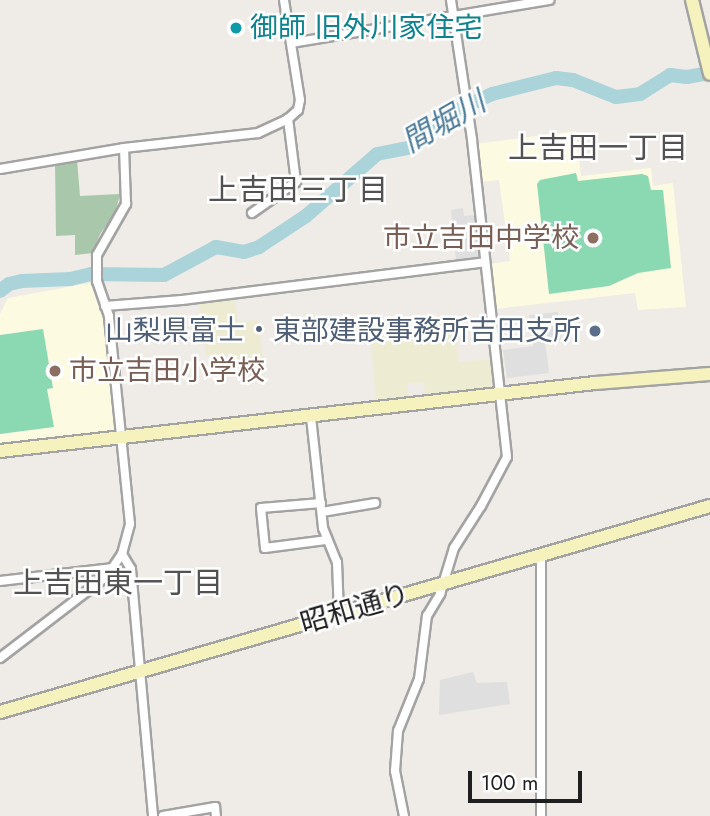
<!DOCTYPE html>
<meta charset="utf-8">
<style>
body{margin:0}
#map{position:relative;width:710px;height:816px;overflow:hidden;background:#efebe6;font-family:Jost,"Noto Sans JP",sans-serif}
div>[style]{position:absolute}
.education>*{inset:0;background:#fdfae2}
.farmland>*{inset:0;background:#edecd3}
.cemetery>*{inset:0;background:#a9c7aa}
.pitch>*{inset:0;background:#8ad9b2}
.parking>*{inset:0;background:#dfdfdf}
.river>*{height:14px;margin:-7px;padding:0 7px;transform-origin:7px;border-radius:7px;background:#aad4da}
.roads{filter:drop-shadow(2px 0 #a3a3a3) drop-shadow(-2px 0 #a3a3a3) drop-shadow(0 2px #a3a3a3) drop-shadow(0 -2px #a3a3a3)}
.street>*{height:8px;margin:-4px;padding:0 4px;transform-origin:4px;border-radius:4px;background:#fff}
.secondary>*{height:12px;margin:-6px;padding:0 6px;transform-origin:6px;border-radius:6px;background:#f5f2be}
.dots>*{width:19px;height:19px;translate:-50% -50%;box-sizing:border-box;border:4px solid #fff;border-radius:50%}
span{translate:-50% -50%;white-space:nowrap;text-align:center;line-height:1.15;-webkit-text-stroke:5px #fff;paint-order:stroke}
.culture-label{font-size:28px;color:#0d838f}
.left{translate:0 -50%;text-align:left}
.education-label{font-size:28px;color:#785e54}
.right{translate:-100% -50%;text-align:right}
.service-label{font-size:28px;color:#4e5e75}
.street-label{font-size:28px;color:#1f1f1f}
.water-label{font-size:30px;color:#4c7b9a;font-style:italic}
.neighbourhood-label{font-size:30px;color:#525252}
.scale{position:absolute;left:468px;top:771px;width:114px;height:32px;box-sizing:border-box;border:4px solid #1f1f1f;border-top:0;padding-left:9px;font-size:21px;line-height:24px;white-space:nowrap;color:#1f1f1f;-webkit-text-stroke:5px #fff;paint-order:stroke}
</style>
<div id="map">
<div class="education">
<div style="clip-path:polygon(576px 131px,581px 176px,651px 168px,653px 186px,673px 183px,686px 307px,638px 310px,635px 293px,495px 309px,490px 264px,510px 261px,499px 180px,479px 182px,475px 144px)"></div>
<div style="clip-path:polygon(90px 283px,102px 307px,117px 427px,111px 432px,0 444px,0 314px,8px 298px)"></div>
</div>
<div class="farmland">
<div style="clip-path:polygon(235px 299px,238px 322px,258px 320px,265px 374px,233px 378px,230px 353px,206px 356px,199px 303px)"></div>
<div style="clip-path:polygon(456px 334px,459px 362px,491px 359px,494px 387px,425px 394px,424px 382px,407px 384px,408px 397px,376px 400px,371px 342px)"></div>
</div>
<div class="cemetery">
<div style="clip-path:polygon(77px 160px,80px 196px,120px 194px,115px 214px,100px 234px,93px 253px,75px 255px,75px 235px,56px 236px,55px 162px)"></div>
</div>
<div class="pitch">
<div style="clip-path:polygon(576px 173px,578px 181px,642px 174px,648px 176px,651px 190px,663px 190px,671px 268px,638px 273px,609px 286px,549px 294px,537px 184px,540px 180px)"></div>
<div style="clip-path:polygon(43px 329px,53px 388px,47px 389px,54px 427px,0 434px,0 335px)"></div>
</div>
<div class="parking">
<div style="clip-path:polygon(463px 208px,464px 216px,476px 215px,480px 258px,456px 260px,451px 210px)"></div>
<div style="clip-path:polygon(558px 312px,561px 340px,545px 342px,549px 373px,507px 378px,503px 350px,533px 346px,529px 315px)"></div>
<div style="clip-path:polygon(473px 672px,477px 683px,507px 682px,510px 704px,439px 715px,440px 680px)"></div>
</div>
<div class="river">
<div style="left:0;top:291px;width:11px;rotate:-38deg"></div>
<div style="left:9px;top:284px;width:13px;rotate:-13deg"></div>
<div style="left:22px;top:281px;width:48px;rotate:-2.4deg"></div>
<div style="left:70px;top:279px;width:22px;rotate:-13deg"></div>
<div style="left:91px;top:274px;width:73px;rotate:0.8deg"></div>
<div style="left:164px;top:275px;width:59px;rotate:-28.3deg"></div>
<div style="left:216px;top:247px;width:28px;rotate:10deg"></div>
<div style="left:244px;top:252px;width:16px;rotate:-18deg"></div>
<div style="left:259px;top:247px;width:56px;rotate:-33.4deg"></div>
<div style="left:306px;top:216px;width:94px;rotate:-41.1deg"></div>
<div style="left:377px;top:154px;width:37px;rotate:-11deg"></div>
<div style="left:413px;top:147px;width:42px;rotate:-46deg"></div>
<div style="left:442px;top:117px;width:55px;rotate:-24.7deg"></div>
<div style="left:492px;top:94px;width:66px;rotate:-14deg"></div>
<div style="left:556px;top:78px;width:17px;rotate:7deg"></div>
<div style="left:573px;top:80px;width:46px;rotate:21.6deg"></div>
<div style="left:616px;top:97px;width:24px;rotate:-7deg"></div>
<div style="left:640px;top:94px;width:36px;rotate:-32deg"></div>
<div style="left:670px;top:75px;width:17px;rotate:7deg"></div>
<div style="left:687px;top:77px;width:23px;rotate:-10deg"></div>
</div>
<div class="roads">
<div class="street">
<div style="left:292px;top:43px;width:261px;rotate:-9.5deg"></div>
<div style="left:0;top:169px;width:126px;rotate:-9.6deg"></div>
<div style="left:124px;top:148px;width:135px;rotate:-6.4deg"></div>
<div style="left:258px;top:133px;width:33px;rotate:-25deg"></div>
<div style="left:288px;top:119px;width:13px;rotate:-42deg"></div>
<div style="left:298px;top:110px;width:10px;rotate:-79deg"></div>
<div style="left:300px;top:100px;width:101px;rotate:-99.1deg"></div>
<div style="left:252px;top:213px;width:54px;rotate:-35.2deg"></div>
<div style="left:296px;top:182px;width:64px;rotate:-97.2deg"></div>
<div style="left:105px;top:306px;width:77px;rotate:-4.5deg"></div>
<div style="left:182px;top:300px;width:305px;rotate:-7.1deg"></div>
<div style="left:311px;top:417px;width:112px;rotate:83.8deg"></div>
<div style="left:323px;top:528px;width:37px;rotate:68deg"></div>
<div style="left:337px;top:562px;width:51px;rotate:87.8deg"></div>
<div style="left:321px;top:503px;width:60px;rotate:175.2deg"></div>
<div style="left:261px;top:508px;width:40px;rotate:84.3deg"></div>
<div style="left:265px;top:548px;width:63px;rotate:-7.4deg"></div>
<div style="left:322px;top:512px;width:54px;rotate:-9.6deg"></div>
<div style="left:122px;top:554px;width:17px;rotate:59deg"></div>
<div style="left:131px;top:569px;width:248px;rotate:84.9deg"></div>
<div style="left:0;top:581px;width:114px;rotate:-6.6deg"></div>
<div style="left:0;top:658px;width:135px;rotate:-37.5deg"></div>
<div style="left:107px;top:576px;width:27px;rotate:-56deg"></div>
<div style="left:122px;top:554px;width:31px;rotate:-75deg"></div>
<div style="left:130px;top:524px;width:209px;rotate:-95.8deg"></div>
<div style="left:109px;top:316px;width:37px;rotate:-109deg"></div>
<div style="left:97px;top:281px;width:26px;rotate:-90deg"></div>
<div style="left:97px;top:255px;width:59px;rotate:-60.4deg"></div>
<div style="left:126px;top:204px;width:56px;rotate:-92deg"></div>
<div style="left:163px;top:816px;width:53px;rotate:-9.8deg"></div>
<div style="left:215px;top:807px;width:9px;rotate:84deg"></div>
<div style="left:404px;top:816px;width:46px;rotate:-101.3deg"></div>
<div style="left:395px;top:771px;width:40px;rotate:-85.7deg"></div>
<div style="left:398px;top:731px;width:56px;rotate:-68deg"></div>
<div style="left:419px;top:679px;width:64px;rotate:-82.8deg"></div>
<div style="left:427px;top:616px;width:26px;rotate:-59deg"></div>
<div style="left:440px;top:594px;width:48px;rotate:-73.1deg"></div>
<div style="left:454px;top:548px;width:50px;rotate:-57.3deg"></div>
<div style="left:481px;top:506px;width:55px;rotate:-62deg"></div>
<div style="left:507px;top:457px;width:320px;rotate:-96.3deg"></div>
<div style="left:472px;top:139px;width:141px;rotate:-98.6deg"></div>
<div style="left:541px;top:816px;width:261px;rotate:-90deg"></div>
</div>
<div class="secondary">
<div style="left:692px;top:0;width:76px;rotate:76.3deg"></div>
<div style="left:0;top:451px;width:599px;rotate:-6.52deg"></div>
<div style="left:595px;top:383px;width:115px;rotate:-4.5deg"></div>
<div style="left:0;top:712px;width:739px;rotate:-16.18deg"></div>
</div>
</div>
<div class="dots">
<div style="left:236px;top:28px;background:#0f9aa8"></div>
<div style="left:593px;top:238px;background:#8d6e63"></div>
<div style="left:595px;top:331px;background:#5c6f8a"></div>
<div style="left:55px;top:371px;background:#8d6e63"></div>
</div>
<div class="culture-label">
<span class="left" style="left:250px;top:28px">御師 旧外川家住宅</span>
</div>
<div class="education-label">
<span class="right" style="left:579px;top:238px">市立吉田中学校</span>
<span class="left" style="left:69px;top:371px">市立吉田小学校</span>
</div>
<div class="service-label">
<span class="right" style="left:581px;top:331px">山梨県富士・東部建設事務所吉田支所</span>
</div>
<div class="street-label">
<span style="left:355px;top:609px;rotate:-16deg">昭和通り</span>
</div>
<div class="water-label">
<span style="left:444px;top:122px;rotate:-30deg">間堀川</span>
</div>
<div class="neighbourhood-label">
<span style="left:598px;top:148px">上吉田一丁目</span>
<span style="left:298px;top:190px">上吉田三丁目</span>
<span style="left:118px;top:583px">上吉田東一丁目</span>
</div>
<div class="scale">100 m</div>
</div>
